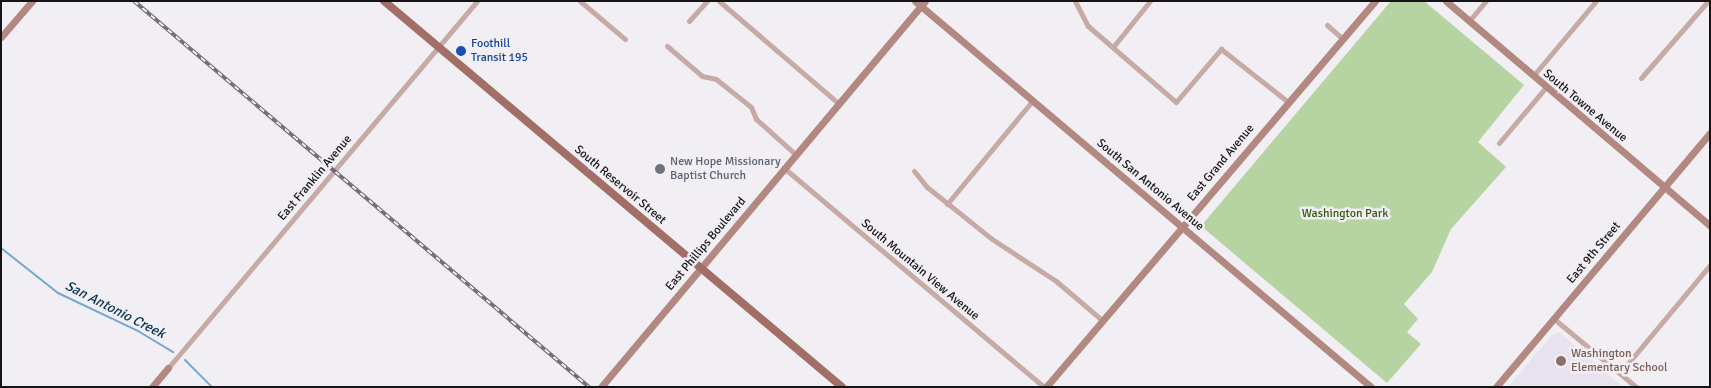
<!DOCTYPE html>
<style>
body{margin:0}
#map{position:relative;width:1711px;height:388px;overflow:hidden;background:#f1eef4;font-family:Signika,sans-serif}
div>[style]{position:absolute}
.built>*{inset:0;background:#e8e2ef}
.green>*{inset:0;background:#b5d4a2}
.stream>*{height:2px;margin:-1px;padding:0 1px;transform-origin:1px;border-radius:1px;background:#75a8ce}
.street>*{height:5px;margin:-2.5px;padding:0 2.5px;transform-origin:2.5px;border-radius:2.5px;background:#c7aaa5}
.secondary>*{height:7px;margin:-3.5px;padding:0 3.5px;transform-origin:3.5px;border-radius:3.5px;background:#b28881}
.primary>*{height:8px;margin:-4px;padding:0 4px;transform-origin:4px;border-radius:4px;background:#a26f67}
.rail>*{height:4px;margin-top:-2px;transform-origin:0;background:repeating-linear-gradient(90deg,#f1eef4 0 5.5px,#686669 0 11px);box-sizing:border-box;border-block:1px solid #686669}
.dots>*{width:14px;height:14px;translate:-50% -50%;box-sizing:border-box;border:2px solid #f1eef4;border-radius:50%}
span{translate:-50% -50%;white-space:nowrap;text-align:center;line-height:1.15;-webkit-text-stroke:5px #f1eef4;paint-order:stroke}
.transit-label{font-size:12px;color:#164399}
.left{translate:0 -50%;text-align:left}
.street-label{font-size:12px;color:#141315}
.worship-label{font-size:12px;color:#5b616d}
.park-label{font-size:12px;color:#30570d}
.education-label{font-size:12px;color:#785e54}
.water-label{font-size:14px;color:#09334e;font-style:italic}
.frame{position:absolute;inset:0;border:2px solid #141315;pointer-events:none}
</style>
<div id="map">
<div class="built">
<div style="clip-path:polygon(1559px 332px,1623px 387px,1508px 387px,1552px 335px)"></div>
</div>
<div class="green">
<div style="clip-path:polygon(1391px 1px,1424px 1px,1524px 85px,1478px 142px,1506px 167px,1451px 229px,1432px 272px,1404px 304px,1418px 319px,1407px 332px,1421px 344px,1387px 383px,1201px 226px)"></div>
</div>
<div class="stream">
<div style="left:1px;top:248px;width:73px;rotate:38.3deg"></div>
<div style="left:58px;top:293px;width:89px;rotate:25.4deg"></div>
<div style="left:138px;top:331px;width:41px;rotate:31deg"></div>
<div style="left:185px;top:360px;width:38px;rotate:45deg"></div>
</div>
<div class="street">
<div style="left:580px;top:1px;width:59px;rotate:40.2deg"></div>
<div style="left:719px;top:1px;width:157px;rotate:40.6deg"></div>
<div style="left:1075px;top:1px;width:28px;rotate:63deg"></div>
<div style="left:1088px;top:26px;width:116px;rotate:40.8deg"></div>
<div style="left:1176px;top:102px;width:70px;rotate:-49.7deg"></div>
<div style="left:1221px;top:49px;width:85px;rotate:38.3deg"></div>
<div style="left:689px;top:21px;width:27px;rotate:-48deg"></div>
<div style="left:1469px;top:21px;width:26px;rotate:-50deg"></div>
<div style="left:1327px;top:25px;width:21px;rotate:41deg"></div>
<div style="left:667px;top:46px;width:46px;rotate:40.6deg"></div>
<div style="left:702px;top:76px;width:14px;rotate:12deg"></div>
<div style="left:716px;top:79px;width:45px;rotate:38.7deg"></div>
<div style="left:751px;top:107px;width:13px;rotate:67deg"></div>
<div style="left:756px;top:119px;width:52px;rotate:41.9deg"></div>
<div style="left:1113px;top:47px;width:59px;rotate:-51.2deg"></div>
<div style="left:1533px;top:76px;width:98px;rotate:-50deg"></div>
<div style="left:1641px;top:78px;width:102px;rotate:-49deg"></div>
<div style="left:1499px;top:143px;width:73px;rotate:-50deg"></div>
<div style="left:784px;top:168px;width:340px;rotate:40.1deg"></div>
<div style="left:914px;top:171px;width:21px;rotate:51deg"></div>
<div style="left:927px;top:187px;width:83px;rotate:38.7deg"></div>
<div style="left:992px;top:239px;width:77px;rotate:33.3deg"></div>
<div style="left:1056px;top:281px;width:60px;rotate:40.3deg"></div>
<div style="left:947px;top:204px;width:135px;rotate:-50.4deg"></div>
<div style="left:1553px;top:318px;width:108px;rotate:39.7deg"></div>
<div style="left:168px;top:368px;width:480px;rotate:-49.9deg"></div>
<div style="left:1620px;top:373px;width:141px;rotate:-50.2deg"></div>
</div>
<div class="secondary">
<div style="left:915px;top:1px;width:597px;rotate:40.25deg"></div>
<div style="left:1446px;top:1px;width:347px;rotate:40.4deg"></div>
<div style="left:1px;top:37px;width:48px;rotate:-49.3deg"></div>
<div style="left:152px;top:387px;width:25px;rotate:-50deg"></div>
<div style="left:601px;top:387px;width:504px;rotate:-49.99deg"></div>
<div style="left:1046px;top:387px;width:507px;rotate:-49.56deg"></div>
<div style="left:1496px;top:387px;width:332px;rotate:-49.9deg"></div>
</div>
<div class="primary">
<div style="left:384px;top:1px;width:599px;rotate:40.12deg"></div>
</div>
<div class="rail">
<div style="left:134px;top:1px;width:597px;rotate:40.31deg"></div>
</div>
<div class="dots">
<div style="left:461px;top:51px;background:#1a4fb4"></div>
<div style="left:660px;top:169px;background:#6b7280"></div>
<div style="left:1561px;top:361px;background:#8d6e63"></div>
</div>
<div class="transit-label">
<span class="left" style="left:471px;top:51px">Foothill<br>Transit 195</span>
</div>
<div class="street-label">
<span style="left:1585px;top:106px;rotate:40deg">South Towne Avenue</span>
<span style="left:1221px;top:163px;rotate:-50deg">East Grand Avenue</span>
<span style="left:315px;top:178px;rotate:-50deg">East Franklin Avenue</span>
<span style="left:620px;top:185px;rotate:40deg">South Reservoir Street</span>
<span style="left:1150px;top:185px;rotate:40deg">South San Antonio Avenue</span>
<span style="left:706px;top:244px;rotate:-50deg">East Phillips Boulevard</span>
<span style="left:1594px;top:253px;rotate:-50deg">East 9th Street</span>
<span style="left:920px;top:270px;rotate:40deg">South Mountain View Avenue</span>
</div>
<div class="worship-label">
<span class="left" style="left:670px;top:169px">New Hope Missionary<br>Baptist Church</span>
</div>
<div class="park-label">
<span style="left:1345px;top:214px">Washington Park</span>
</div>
<div class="education-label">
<span class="left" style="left:1571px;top:361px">Washington<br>Elementary School</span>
</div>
<div class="water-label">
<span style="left:115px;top:310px;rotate:27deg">San Antonio Creek</span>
</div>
<div class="frame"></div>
</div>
